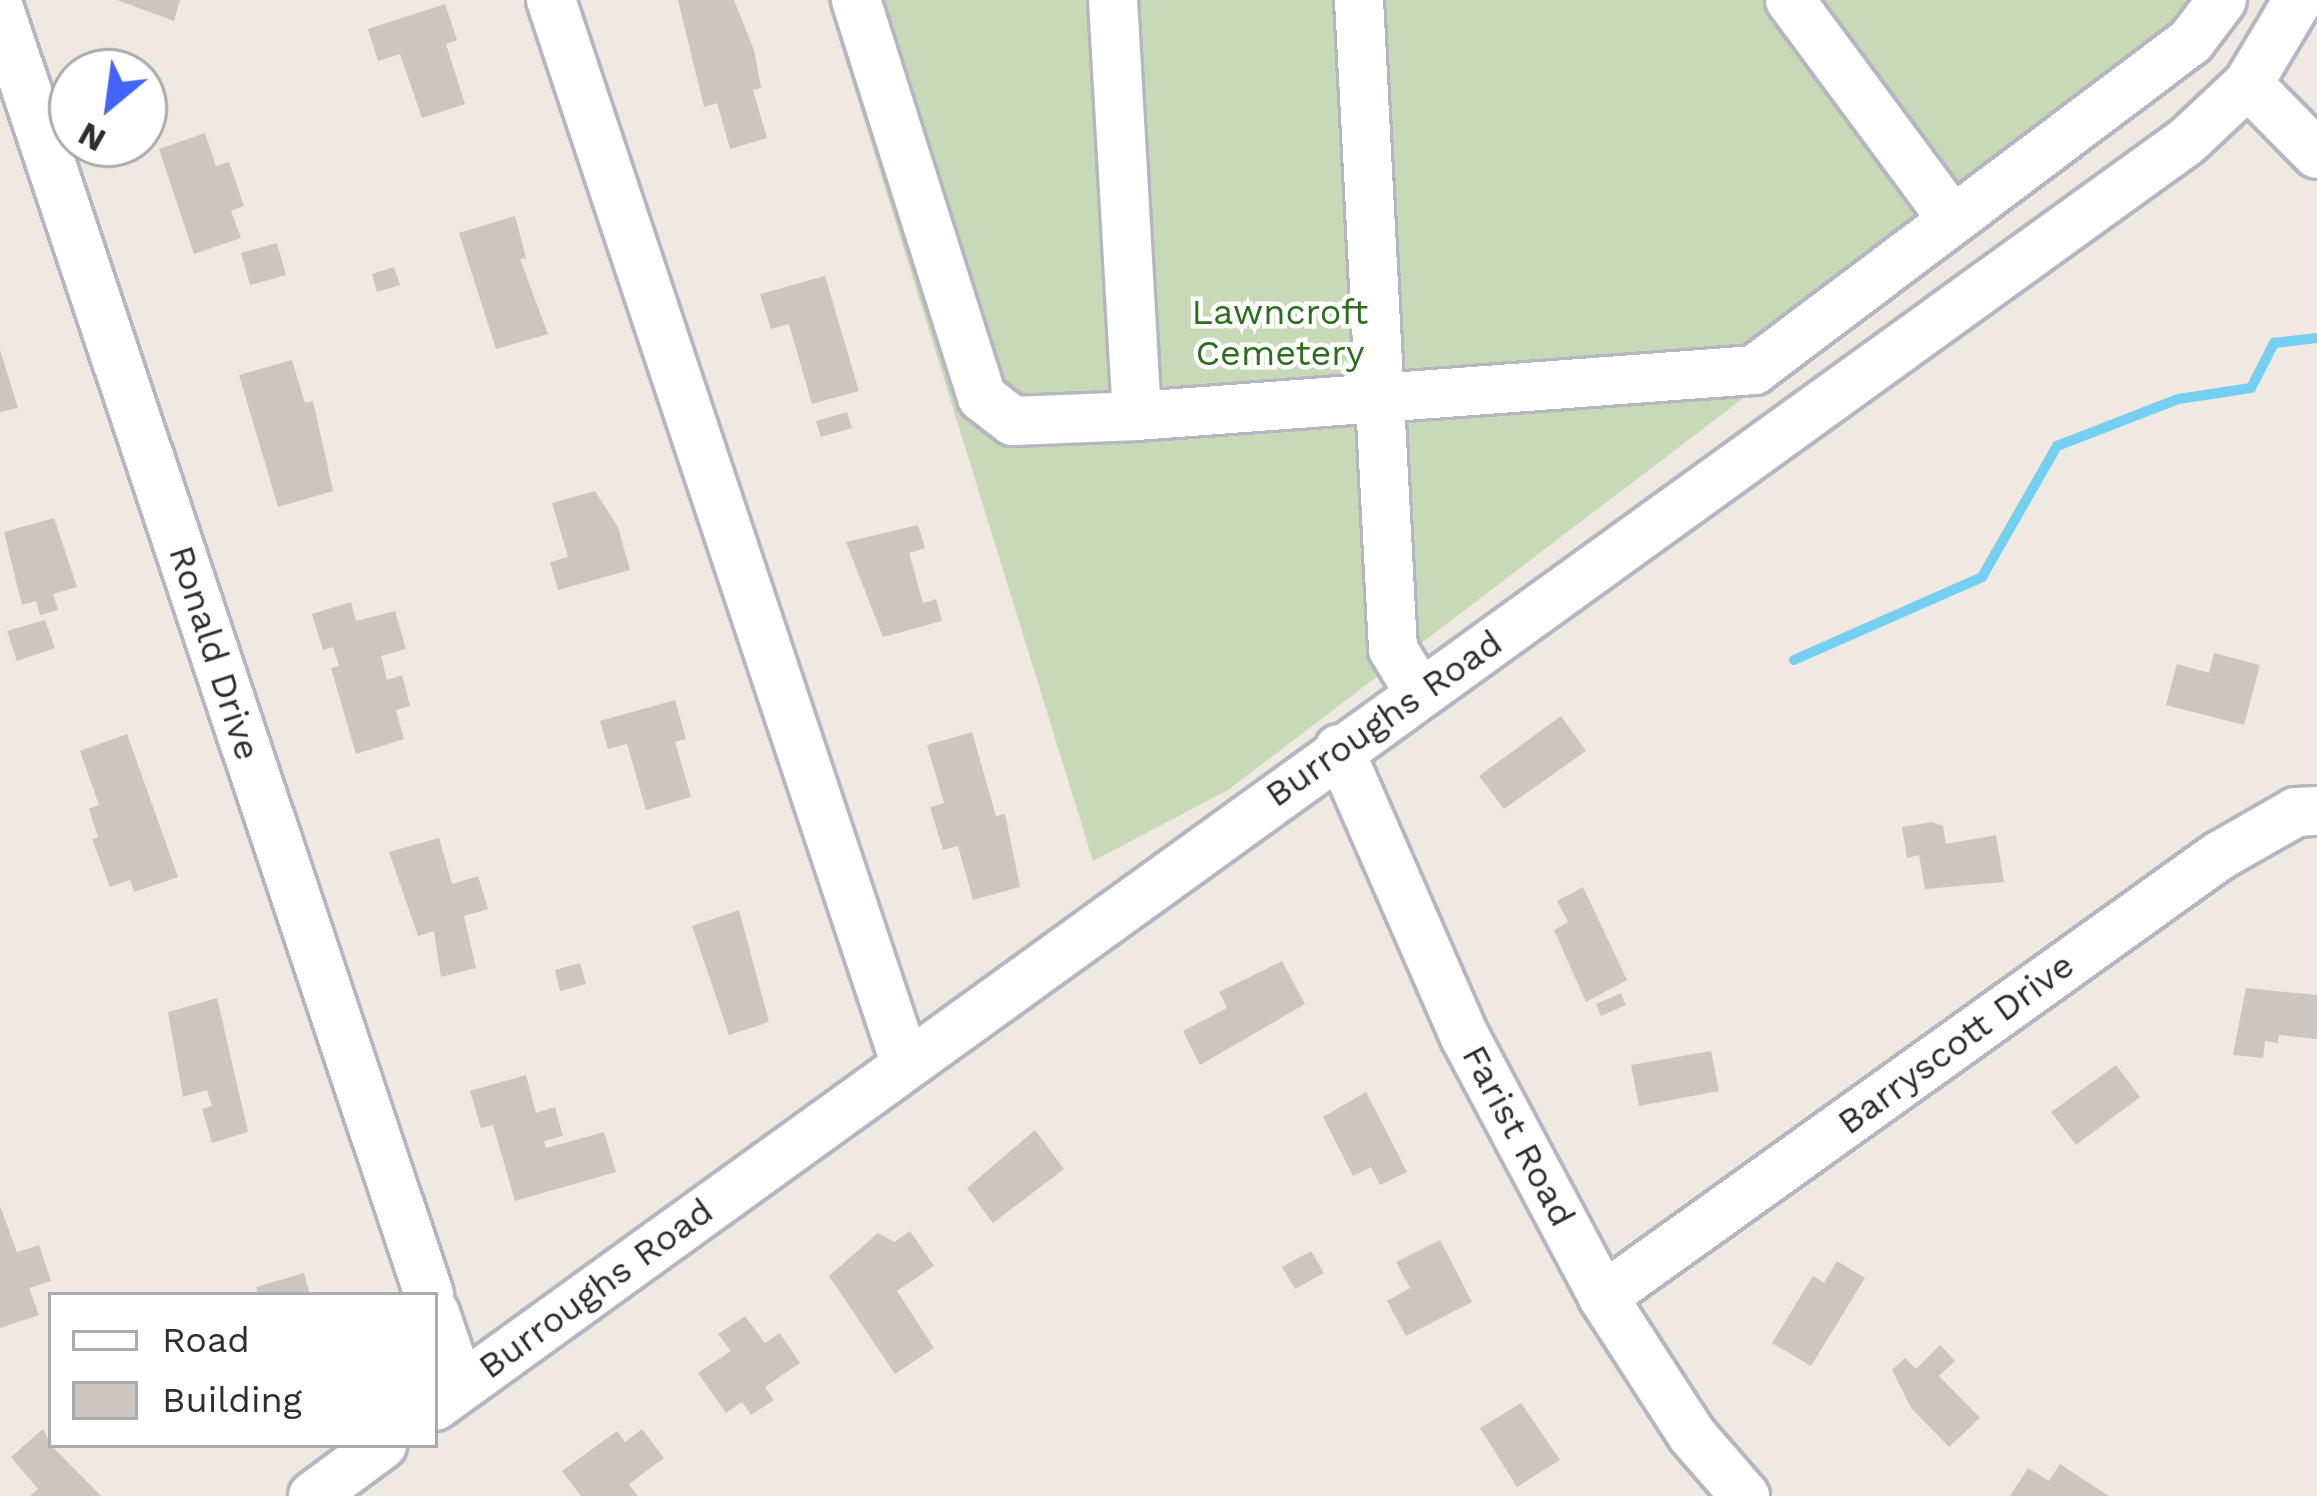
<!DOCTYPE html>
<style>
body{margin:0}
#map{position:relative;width:2317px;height:1496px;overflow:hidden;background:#efe9e1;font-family:"Work Sans",sans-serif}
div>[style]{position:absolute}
.cemetery>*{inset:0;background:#c8d9b8}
.stream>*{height:10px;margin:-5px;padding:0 5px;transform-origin:5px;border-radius:5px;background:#75cff0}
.building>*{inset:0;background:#cbc7bf}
.roads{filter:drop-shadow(3px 0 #b4b7c1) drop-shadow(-3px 0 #b4b7c1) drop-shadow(0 3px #b4b7c1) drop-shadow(0 -3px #b4b7c1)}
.minor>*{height:48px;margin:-24px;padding:0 24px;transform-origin:24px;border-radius:24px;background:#fff}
span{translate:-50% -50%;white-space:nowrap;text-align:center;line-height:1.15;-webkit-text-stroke:9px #fff;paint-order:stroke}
.park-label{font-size:36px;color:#2c6e1b}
.street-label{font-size:36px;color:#2e2e2e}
.legend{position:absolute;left:48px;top:1292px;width:390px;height:156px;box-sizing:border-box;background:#fff;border:3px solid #ababab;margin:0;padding:15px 21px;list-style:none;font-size:36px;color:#2e2e2e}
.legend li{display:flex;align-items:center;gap:24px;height:60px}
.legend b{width:60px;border:3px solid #ababab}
.north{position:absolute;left:48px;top:48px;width:120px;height:120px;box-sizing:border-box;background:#fff;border:3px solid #ababab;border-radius:50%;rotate:209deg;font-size:33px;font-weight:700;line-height:48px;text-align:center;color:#2e2e2e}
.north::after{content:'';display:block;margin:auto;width:42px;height:54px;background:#4264fb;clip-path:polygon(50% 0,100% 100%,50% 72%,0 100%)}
</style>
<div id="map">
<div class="cemetery">
<div style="clip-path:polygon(827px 0,2237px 0,2217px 38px,1228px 790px,1093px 861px)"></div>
</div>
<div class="stream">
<div style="left:1794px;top:660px;width:206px;rotate:-23.8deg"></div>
<div style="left:1982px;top:577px;width:151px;rotate:-60.2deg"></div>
<div style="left:2057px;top:446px;width:130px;rotate:-21.2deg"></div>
<div style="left:2178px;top:399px;width:74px;rotate:-8.6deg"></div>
<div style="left:2251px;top:388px;width:51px;rotate:-62.9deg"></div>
<div style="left:2274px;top:343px;width:43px;rotate:-6.6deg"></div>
</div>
<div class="building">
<div style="clip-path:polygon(117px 0,180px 0,174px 21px)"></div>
<div style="clip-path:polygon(678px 0,734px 0,754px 50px,761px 88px,753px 90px,767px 138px,730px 149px,717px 103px,704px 107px)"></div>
<div style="clip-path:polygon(445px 4px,457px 40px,446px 44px,465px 104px,422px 118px,400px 54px,378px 61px,368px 29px)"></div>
<div style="clip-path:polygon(205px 133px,216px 166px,229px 162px,244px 206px,231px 211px,241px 238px,194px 254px,159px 149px)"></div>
<div style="clip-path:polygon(515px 216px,526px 258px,520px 259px,548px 334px,496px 349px,459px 233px)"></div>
<div style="clip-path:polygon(277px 243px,286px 275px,250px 285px,241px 253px)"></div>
<div style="clip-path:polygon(394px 267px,400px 285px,377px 292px,372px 274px)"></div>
<div style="clip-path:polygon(825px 276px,859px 391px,812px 404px,789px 324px,771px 329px,760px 294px)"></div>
<div style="clip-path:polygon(0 350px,18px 408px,0 412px)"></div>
<div style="clip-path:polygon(292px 360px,305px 403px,313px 401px,333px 491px,278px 507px,239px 375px)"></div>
<div style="clip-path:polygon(847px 412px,852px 428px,821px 437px,816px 421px)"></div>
<div style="clip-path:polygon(595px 491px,618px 527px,630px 570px,558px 590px,550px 562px,568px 557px,552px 503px)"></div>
<div style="clip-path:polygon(54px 518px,77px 587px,53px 594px,58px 610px,40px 615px,36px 601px,22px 605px,4px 532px)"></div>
<div style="clip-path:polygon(918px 525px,925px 548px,909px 553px,923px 603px,936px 599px,942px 621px,883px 637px,846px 542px)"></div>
<div style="clip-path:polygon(351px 602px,356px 621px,395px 611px,406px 649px,381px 656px,387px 680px,402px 675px,410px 706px,396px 710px,404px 739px,356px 754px,331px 668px,339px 666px,333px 647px,323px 650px,312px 614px)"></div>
<div style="clip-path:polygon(45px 620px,55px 648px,17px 661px,7px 631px)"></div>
<div style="clip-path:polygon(2214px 653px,2260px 665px,2244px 725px,2166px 705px,2177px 664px,2209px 673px)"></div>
<div style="clip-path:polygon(675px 700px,686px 739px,675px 742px,691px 797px,646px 810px,627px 744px,608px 749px,600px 721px)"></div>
<div style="clip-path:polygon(1561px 716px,1586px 751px,1504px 809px,1479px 776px)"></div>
<div style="clip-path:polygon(972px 732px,996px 816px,1005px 814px,1020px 887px,973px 900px,958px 846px,943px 850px,930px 807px,944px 803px,927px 745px)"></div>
<div style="clip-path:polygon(127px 734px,178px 877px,134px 892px,130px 880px,110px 887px,92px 839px,98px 837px,89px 809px,99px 805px,80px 751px)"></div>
<div style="clip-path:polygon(1932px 822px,1943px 826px,1946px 844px,1996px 835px,2004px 882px,1925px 889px,1919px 855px,1907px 858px,1902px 827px)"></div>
<div style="clip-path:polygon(439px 838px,452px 884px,478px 876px,488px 909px,464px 916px,476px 968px,441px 977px,434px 931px,418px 936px,389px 852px)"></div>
<div style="clip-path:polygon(1583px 887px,1627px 980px,1586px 1002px,1554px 930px,1568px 922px,1557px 901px)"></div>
<div style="clip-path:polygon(739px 910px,769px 1022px,729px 1035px,692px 926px)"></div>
<div style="clip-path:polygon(1282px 961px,1305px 1004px,1200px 1065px,1183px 1031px,1227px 1008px,1219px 992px)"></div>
<div style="clip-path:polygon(580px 963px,586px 984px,560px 991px,555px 970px)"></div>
<div style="clip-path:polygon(2246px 988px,2317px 995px,2317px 1039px,2279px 1035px,2278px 1043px,2265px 1041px,2263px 1058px,2233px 1055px)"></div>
<div style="clip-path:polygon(1621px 993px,1626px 1005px,1601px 1016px,1596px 1004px)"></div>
<div style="clip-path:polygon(217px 998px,248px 1132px,212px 1143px,202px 1109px,212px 1106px,207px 1090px,183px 1097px,168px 1012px)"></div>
<div style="clip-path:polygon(1711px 1051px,1719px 1091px,1639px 1106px,1631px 1065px)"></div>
<div style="clip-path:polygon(2116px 1065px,2140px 1097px,2076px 1145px,2051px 1112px)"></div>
<div style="clip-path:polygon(526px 1075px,536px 1113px,555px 1107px,563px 1136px,544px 1141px,546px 1148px,604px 1132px,616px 1172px,515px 1201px,493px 1125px,481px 1128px,470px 1091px)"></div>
<div style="clip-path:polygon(1366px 1092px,1407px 1172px,1380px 1185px,1371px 1167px,1353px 1176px,1323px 1117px)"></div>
<div style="clip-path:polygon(1035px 1130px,1064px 1169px,993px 1223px,967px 1188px)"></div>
<div style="clip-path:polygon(0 1206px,17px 1252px,39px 1245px,51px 1281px,29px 1288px,39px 1315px,0 1328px)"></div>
<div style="clip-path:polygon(910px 1231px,934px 1266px,897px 1291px,934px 1348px,895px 1374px,829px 1276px,878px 1233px,894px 1242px)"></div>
<div style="clip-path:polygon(1440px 1240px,1472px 1302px,1406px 1336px,1387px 1301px,1410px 1288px,1396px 1262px)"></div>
<div style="clip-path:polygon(1311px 1251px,1324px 1273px,1295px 1289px,1282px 1267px)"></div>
<div style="clip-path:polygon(1837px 1261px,1865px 1278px,1811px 1366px,1772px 1343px,1813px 1276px,1824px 1283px)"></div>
<div style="clip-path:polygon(304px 1273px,310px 1295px,258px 1295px,256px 1287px)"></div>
<div style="clip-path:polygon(745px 1316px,765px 1343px,780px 1333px,800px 1363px,765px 1387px,774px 1400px,751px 1415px,742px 1402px,726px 1413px,698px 1373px,731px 1351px,718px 1334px)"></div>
<div style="clip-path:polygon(1940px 1345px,1955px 1361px,1939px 1376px,1980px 1418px,1949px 1447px,1911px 1408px,1892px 1370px,1905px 1358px,1916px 1369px)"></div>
<div style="clip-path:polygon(1521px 1403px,1560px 1460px,1517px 1487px,1480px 1428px)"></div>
<div style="clip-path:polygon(43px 1429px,51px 1445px,101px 1496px,30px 1496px,38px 1489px,11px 1457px)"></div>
<div style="clip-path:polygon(642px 1429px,664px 1458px,629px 1484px,638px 1496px,581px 1496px,562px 1471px,617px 1431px,625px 1442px)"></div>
<div style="clip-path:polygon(2060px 1464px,2109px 1496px,2010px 1496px,2028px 1468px,2049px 1481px)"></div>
</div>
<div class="roads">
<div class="minor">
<div style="left:551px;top:0;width:1123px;rotate:71.57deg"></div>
<div style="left:856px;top:0;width:417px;rotate:72.4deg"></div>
<div style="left:982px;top:397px;width:39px;rotate:38deg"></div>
<div style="left:1013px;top:421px;width:124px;rotate:-2.3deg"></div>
<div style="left:1137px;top:416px;width:417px;rotate:-93.3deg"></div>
<div style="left:1359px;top:0;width:650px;rotate:87deg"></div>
<div style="left:1393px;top:649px;width:52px;rotate:59deg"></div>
<div style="left:1790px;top:0;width:272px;rotate:53.5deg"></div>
<div style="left:0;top:11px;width:1354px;rotate:71.52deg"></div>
<div style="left:2248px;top:84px;width:98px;rotate:45.4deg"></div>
<div style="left:1137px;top:416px;width:619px;rotate:-4.26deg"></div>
<div style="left:1754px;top:370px;width:547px;rotate:-36.97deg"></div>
<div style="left:2191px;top:41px;width:51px;rotate:-52.9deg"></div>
<div style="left:1339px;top:749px;width:314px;rotate:66.4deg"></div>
<div style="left:1465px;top:1037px;width:294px;rotate:62deg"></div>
<div style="left:1603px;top:1297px;width:164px;rotate:57.2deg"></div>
<div style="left:1692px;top:1435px;width:81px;rotate:49deg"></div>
<div style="left:1603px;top:1297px;width:758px;rotate:-35.6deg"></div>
<div style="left:2219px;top:856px;width:89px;rotate:-29.7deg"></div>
<div style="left:2296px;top:812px;width:21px;rotate:-3deg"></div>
<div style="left:435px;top:1313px;width:78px;rotate:71.3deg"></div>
<div style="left:435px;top:1406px;width:2161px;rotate:-35.83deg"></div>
<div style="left:2187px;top:141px;width:83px;rotate:-43.1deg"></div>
<div style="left:2248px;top:84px;width:98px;rotate:-59.2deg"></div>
<div style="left:313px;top:1496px;width:86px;rotate:-36.5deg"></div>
</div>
</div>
<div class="park-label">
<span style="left:1280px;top:333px">Lawncroft<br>Cemetery</span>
</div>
<div class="street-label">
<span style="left:214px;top:653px;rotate:72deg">Ronald Drive</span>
<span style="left:1384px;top:719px;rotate:-35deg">Burroughs Road</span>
<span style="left:1956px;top:1044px;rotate:-36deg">Barryscott Drive</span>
<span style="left:1518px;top:1136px;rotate:62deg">Farist Road</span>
<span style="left:596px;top:1289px;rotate:-36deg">Burroughs Road</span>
</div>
<ul class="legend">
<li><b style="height:15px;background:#fff"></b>Road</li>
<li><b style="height:33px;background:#cbc7bf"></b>Building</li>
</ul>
<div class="north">N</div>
</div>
